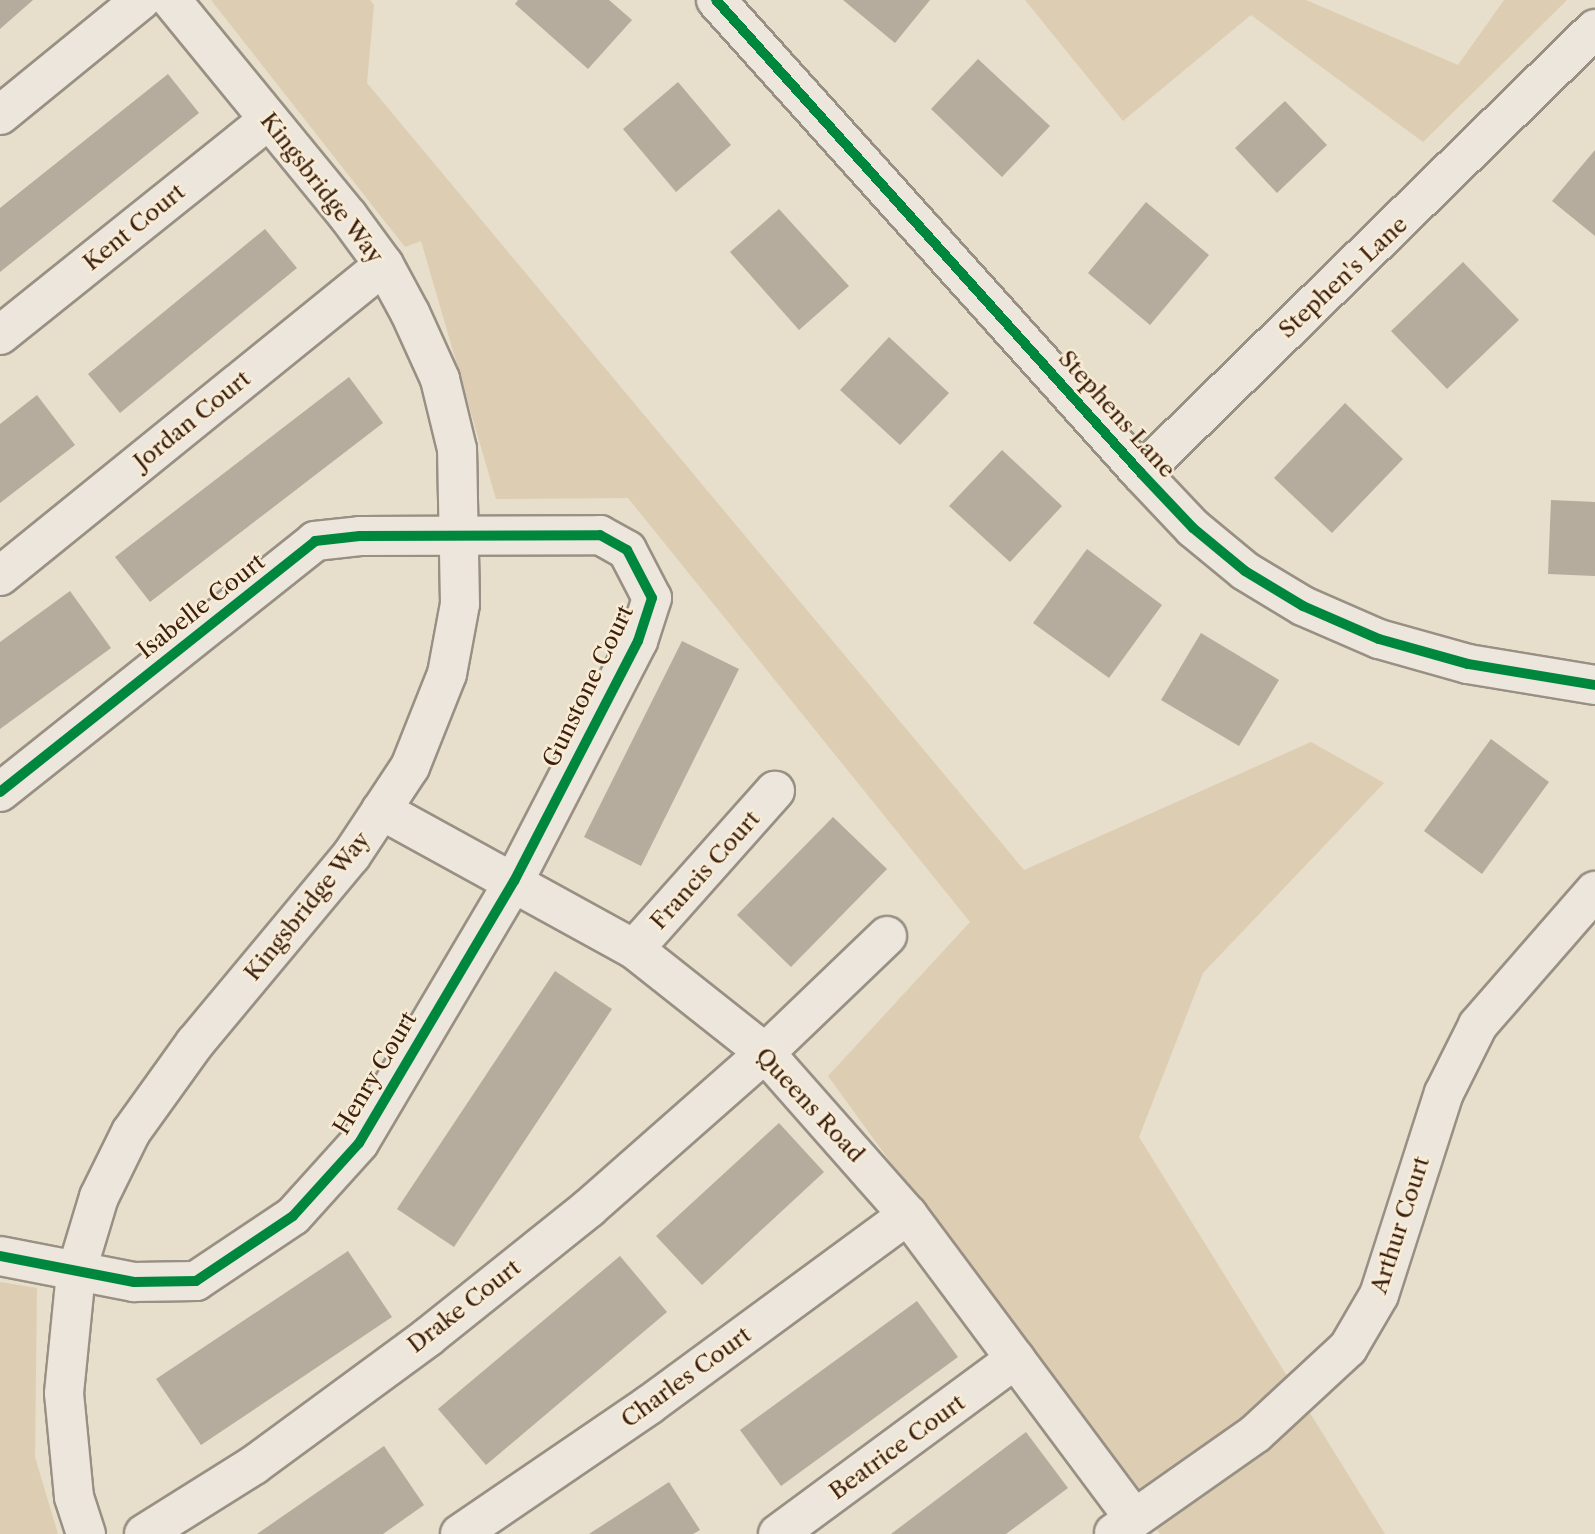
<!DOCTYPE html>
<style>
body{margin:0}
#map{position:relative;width:1595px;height:1534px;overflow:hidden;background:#e7decb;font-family:"Libre Caslon Text",serif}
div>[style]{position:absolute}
.green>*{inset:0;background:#ddceb3}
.building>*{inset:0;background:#b5ac9e}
.roads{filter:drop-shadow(2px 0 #999084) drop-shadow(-2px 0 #999084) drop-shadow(0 2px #999084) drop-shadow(0 -2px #999084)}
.minor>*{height:38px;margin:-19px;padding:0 19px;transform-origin:19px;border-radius:19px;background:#ece6dd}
.cycleway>*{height:10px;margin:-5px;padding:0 5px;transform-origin:5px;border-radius:5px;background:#00873e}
span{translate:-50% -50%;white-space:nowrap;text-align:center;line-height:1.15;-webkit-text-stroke:5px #f8ecd5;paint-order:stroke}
.street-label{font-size:23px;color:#3c1e0e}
</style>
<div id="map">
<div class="green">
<div style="clip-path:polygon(211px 0,370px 0,374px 5px,367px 83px,1024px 870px,1311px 742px,1384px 783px,1203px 973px,1139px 1137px,1385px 1534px,1160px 1534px,828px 1076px,970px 922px,628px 498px,496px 499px,421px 241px,405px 247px)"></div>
<div style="clip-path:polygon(1025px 0,1306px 0,1458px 65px,1504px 0,1567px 0,1423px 142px,1251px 15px,1123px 121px)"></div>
<div style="clip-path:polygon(0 1282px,37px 1288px,35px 1457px,58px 1534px,0 1534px)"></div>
</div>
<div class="building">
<div style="clip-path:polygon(0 0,33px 0,0 29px)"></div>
<div style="clip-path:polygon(518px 0,609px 0,632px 20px,588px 69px,515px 4px)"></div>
<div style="clip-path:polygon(843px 0,930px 0,895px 43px)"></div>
<div style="clip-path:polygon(978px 59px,1050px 126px,1002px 177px,931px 109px)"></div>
<div style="clip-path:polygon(168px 74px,199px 113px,0 272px,0 208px)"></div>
<div style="clip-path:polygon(678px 82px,731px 145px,676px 192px,623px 129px)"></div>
<div style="clip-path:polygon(1285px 101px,1327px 145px,1277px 193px,1235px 148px)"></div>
<div style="clip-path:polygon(1595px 150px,1595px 236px,1552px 201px)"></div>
<div style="clip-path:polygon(1146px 202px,1209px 255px,1150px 325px,1088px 273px)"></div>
<div style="clip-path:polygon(779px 209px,849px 286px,799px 330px,730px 252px)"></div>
<div style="clip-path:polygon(265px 229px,297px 268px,120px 413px,88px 374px)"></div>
<div style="clip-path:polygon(1463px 262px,1519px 320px,1447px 389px,1391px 331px)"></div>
<div style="clip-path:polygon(889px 337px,949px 393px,900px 445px,840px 390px)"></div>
<div style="clip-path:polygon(349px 377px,383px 423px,150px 602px,115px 557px)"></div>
<div style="clip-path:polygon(37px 395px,75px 445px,0 503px,0 424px)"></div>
<div style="clip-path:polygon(1345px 403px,1403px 459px,1332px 533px,1274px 478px)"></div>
<div style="clip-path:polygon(1002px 450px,1062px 506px,1010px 562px,949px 506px)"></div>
<div style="clip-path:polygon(1551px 500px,1595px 502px,1595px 576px,1548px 574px)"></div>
<div style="clip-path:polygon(1087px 549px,1162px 605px,1109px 678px,1033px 623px)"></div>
<div style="clip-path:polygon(70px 591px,111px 648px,0 729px,0 642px)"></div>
<div style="clip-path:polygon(1201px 633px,1279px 680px,1239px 746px,1161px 700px)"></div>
<div style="clip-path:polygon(682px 641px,739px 669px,641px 866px,584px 837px)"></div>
<div style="clip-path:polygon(1491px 739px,1549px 782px,1482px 874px,1424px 831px)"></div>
<div style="clip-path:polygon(833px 817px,887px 869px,791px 967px,737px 915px)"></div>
<div style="clip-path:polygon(555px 971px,612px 1009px,454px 1247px,397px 1209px)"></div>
<div style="clip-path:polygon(779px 1123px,824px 1172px,702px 1285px,656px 1236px)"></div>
<div style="clip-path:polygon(348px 1251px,392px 1317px,201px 1445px,156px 1379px)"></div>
<div style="clip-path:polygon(620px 1256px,667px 1312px,486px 1465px,438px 1409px)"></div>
<div style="clip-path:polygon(917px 1301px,958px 1357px,781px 1486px,740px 1430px)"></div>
<div style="clip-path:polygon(1026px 1432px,1068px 1488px,1006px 1534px,891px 1534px)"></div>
<div style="clip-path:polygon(384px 1446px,424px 1505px,383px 1534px,257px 1534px)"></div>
<div style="clip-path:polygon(669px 1482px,700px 1530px,693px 1534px,589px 1534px)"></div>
</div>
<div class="roads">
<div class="minor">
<div style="left:716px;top:0;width:636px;rotate:48.06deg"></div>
<div style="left:1141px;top:473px;width:76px;rotate:46.6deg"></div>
<div style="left:1193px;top:528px;width:67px;rotate:39.6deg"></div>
<div style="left:1245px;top:571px;width:68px;rotate:31.1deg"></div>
<div style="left:1303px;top:606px;width:83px;rotate:23.5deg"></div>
<div style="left:1379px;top:639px;width:92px;rotate:15.7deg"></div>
<div style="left:1468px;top:664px;width:129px;rotate:9.4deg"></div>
<div style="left:0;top:115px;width:182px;rotate:-39.2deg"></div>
<div style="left:0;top:335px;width:344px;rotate:-38.7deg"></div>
<div style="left:1141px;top:473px;width:635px;rotate:-44.36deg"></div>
<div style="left:0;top:576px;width:494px;rotate:-39deg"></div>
<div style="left:0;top:792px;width:403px;rotate:-38.5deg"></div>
<div style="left:315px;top:541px;width:45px;rotate:-6.3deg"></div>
<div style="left:360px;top:536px;width:240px;rotate:-0.2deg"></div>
<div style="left:600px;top:535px;width:31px;rotate:29deg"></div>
<div style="left:627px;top:550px;width:54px;rotate:62.5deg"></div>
<div style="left:652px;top:598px;width:45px;rotate:108deg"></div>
<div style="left:638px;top:641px;width:270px;rotate:117.3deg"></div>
<div style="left:514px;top:881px;width:304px;rotate:120.6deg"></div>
<div style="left:359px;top:1143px;width:98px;rotate:132.1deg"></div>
<div style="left:293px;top:1216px;width:117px;rotate:146.2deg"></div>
<div style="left:196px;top:1281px;width:62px;rotate:179.1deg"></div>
<div style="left:134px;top:1282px;width:136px;rotate:-169deg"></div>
<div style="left:381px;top:810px;width:289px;rotate:28.8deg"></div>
<div style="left:634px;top:949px;width:167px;rotate:38.4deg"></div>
<div style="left:765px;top:1053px;width:216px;rotate:48.6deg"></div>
<div style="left:908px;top:1215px;width:378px;rotate:53.3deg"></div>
<div style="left:634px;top:949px;width:212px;rotate:-48.3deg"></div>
<div style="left:1114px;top:1533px;width:172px;rotate:-35.1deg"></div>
<div style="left:1255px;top:1434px;width:127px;rotate:-42.8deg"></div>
<div style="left:1348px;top:1348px;width:61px;rotate:-59.7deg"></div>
<div style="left:1379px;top:1295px;width:212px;rotate:-72.2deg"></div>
<div style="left:1444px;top:1093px;width:76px;rotate:-63.4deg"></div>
<div style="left:1478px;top:1025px;width:178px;rotate:-48.9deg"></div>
<div style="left:86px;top:1534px;width:39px;rotate:-108deg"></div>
<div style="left:74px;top:1497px;width:104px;rotate:-95.5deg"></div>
<div style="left:64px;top:1393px;width:121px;rotate:-84.3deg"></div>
<div style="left:76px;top:1273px;width:79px;rotate:-73.2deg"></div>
<div style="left:99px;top:1197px;width:72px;rotate:-63.8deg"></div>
<div style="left:131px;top:1132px;width:110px;rotate:-54.3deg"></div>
<div style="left:195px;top:1043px;width:244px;rotate:-50.2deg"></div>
<div style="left:351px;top:856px;width:107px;rotate:-56.5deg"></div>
<div style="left:410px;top:767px;width:100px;rotate:-68.3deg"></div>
<div style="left:447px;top:674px;width:71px;rotate:-79.5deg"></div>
<div style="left:460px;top:604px;width:155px;rotate:-91.1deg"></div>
<div style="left:457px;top:449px;width:72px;rotate:-103.7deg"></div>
<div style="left:440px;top:379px;width:72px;rotate:-114.4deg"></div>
<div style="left:410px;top:313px;width:55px;rotate:-118.4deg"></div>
<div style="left:384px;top:265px;width:61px;rotate:-126.3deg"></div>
<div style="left:348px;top:216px;width:279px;rotate:-129.3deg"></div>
<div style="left:144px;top:1534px;width:130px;rotate:-32.1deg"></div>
<div style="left:254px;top:1465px;width:216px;rotate:-36.3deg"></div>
<div style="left:428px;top:1337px;width:206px;rotate:-38.7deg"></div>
<div style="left:589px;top:1208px;width:235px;rotate:-41.4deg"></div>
<div style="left:765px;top:1053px;width:169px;rotate:-43.8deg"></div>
<div style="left:460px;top:1534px;width:229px;rotate:-34.3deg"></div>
<div style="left:649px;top:1405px;width:321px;rotate:-36.3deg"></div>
<div style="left:778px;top:1534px;width:295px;rotate:-36.4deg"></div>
</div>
</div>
<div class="cycleway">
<div style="left:716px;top:0;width:636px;rotate:48.06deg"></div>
<div style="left:1141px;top:473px;width:76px;rotate:46.6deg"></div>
<div style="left:1193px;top:528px;width:67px;rotate:39.6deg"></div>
<div style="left:1245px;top:571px;width:68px;rotate:31.1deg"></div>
<div style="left:1303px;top:606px;width:83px;rotate:23.5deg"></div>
<div style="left:1379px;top:639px;width:92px;rotate:15.7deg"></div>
<div style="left:1468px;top:664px;width:129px;rotate:9.4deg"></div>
<div style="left:0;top:792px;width:403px;rotate:-38.5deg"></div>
<div style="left:315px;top:541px;width:45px;rotate:-6.3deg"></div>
<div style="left:360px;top:536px;width:240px;rotate:-0.2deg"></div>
<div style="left:600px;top:535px;width:31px;rotate:29deg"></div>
<div style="left:627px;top:550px;width:54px;rotate:62.5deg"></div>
<div style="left:652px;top:598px;width:45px;rotate:108deg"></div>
<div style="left:638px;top:641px;width:270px;rotate:117.3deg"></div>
<div style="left:514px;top:881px;width:304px;rotate:120.6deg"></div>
<div style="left:359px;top:1143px;width:98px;rotate:132.1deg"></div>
<div style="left:293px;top:1216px;width:117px;rotate:146.2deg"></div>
<div style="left:196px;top:1281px;width:62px;rotate:179.1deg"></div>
<div style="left:134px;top:1282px;width:136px;rotate:-169deg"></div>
</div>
<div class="street-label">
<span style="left:322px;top:188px;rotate:52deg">Kingsbridge Way</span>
<span style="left:134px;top:227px;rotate:-39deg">Kent Court</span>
<span style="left:1343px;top:277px;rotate:-43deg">Stephen's Lane</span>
<span style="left:1117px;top:414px;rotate:48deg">Stephens Lane</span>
<span style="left:192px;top:420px;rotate:-39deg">Jordan Court</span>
<span style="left:201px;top:606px;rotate:-38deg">Isabelle Court</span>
<span style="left:588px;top:686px;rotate:-64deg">Gunstone Court</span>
<span style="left:705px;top:870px;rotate:-48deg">Francis Court</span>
<span style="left:307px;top:906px;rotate:-51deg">Kingsbridge Way</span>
<span style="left:375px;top:1073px;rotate:-59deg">Henry Court</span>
<span style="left:810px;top:1105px;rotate:47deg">Queens Road</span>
<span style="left:1400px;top:1225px;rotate:-72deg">Arthur Court</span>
<span style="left:464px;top:1306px;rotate:-38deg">Drake Court</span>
<span style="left:686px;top:1377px;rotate:-36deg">Charles Court</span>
<span style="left:897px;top:1447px;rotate:-36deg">Beatrice Court</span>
</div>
</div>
